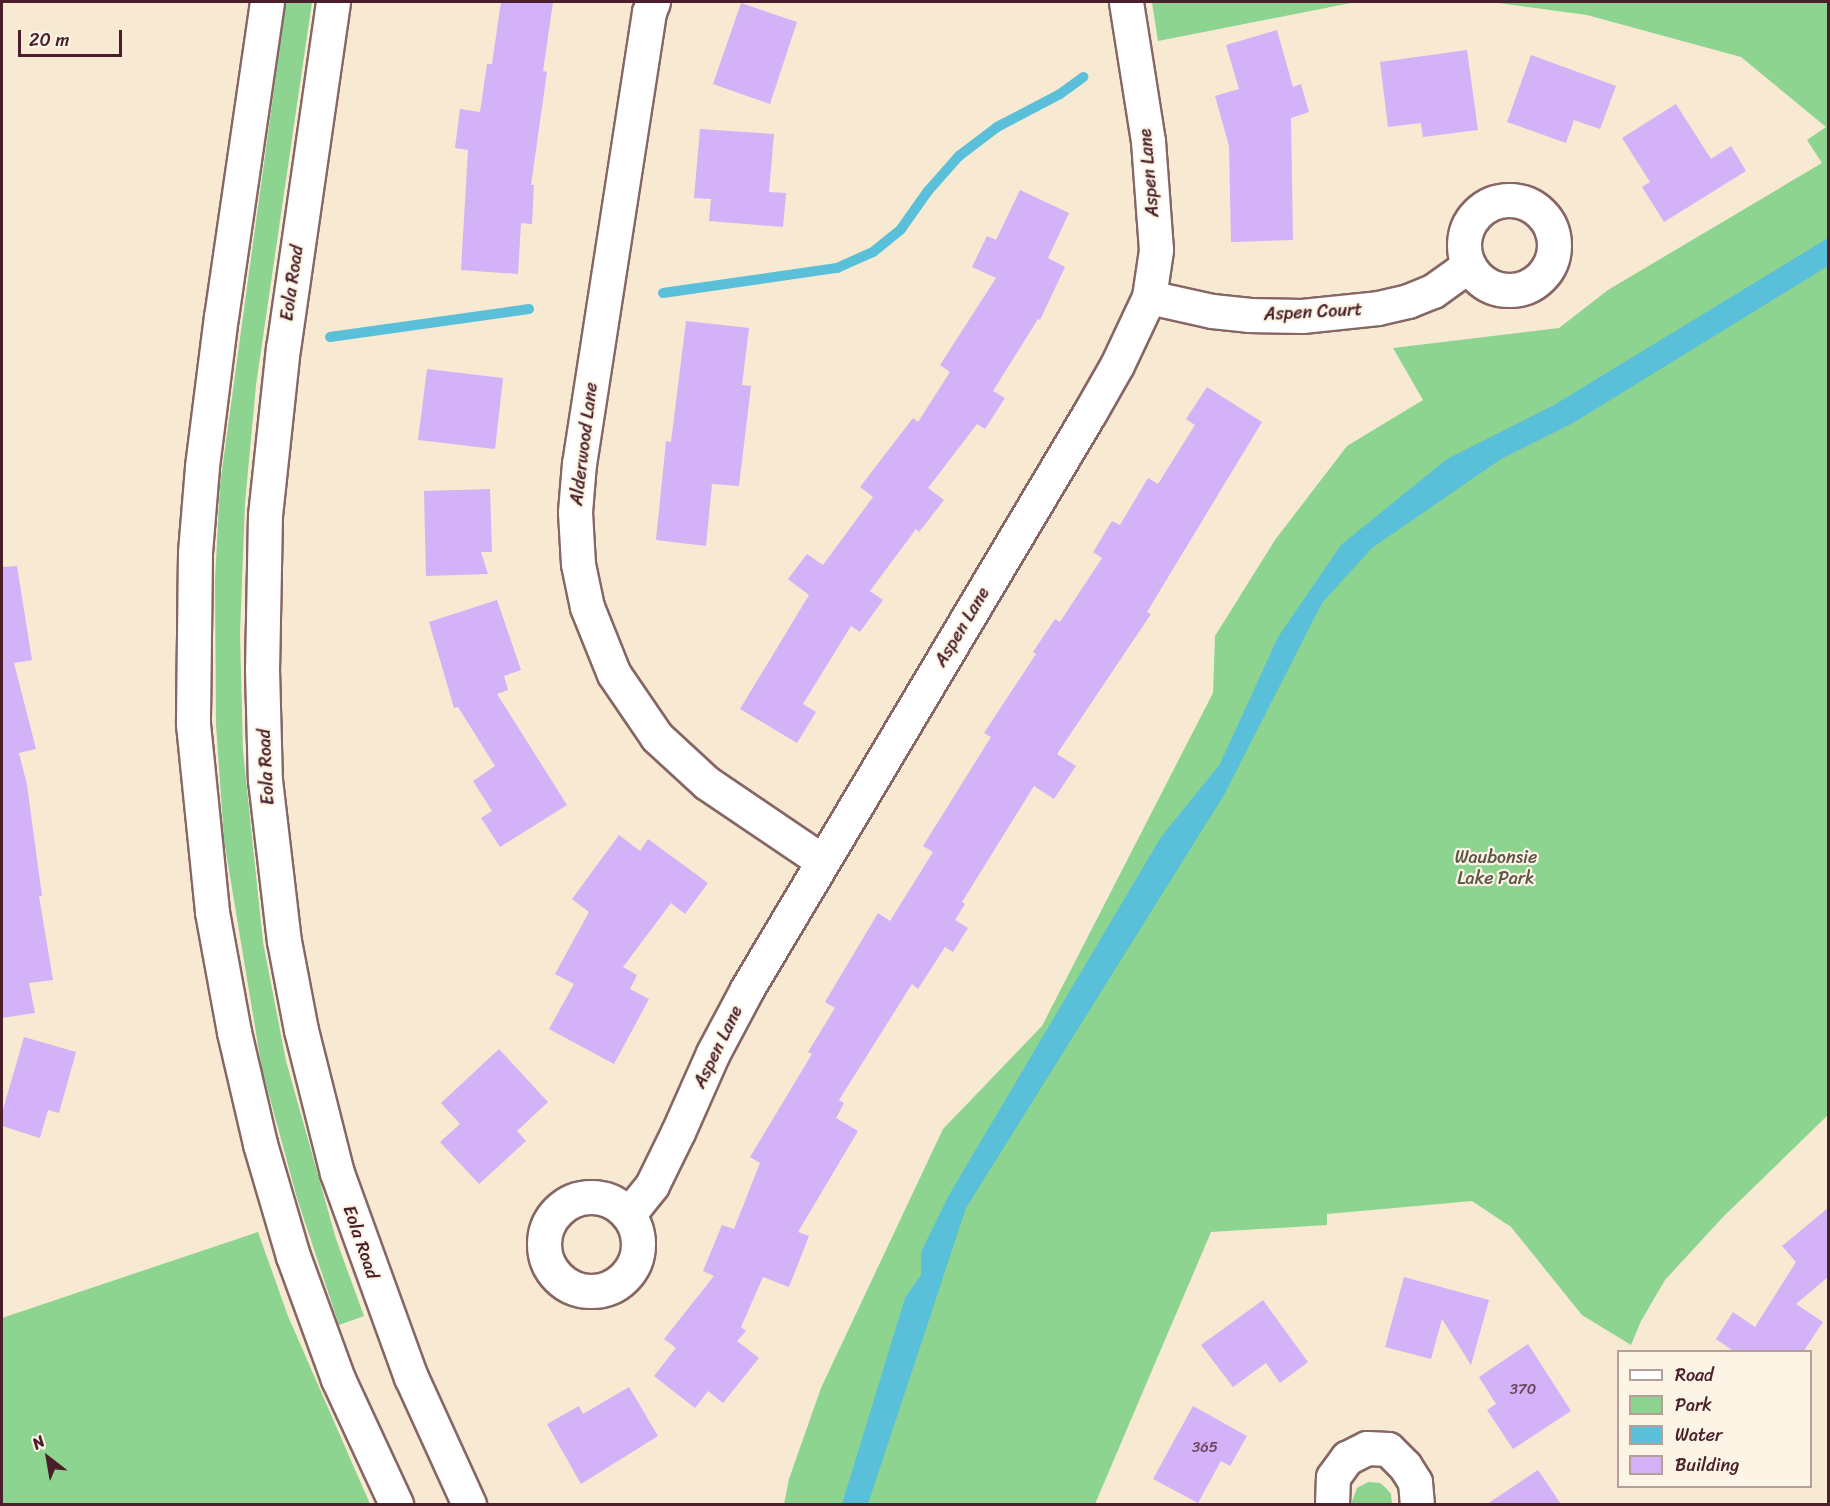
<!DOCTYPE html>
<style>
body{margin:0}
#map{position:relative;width:1830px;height:1506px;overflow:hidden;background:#f7e9d2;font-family:Sriracha,sans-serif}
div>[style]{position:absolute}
.green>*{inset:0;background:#8cd490}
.water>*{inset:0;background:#5abfd8}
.stream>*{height:10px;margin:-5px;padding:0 5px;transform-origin:5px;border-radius:5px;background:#5abfd8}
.building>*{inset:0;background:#d3b2f8}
.roads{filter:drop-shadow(2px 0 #876665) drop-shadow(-2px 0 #876665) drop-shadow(0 2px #876665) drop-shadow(0 -2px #876665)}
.street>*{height:33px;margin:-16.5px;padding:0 16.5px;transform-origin:16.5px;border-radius:16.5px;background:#fff}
.street>.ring{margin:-16.5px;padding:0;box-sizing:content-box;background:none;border:33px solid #fff;border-radius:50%}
.secondary>*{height:33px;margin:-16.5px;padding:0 16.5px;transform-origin:16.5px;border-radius:16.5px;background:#fff}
span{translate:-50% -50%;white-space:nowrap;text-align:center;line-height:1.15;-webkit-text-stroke:4.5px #fcf5e5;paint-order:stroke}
.number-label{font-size:15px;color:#6c445e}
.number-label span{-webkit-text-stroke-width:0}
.street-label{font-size:18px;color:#4a1f2b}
.park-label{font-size:18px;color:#5e5549}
.frame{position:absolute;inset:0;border:3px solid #4a1f2b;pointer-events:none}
.legend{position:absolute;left:1617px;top:1350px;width:195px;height:138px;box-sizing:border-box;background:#fcf5e5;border:2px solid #b59f9b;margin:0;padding:8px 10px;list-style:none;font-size:18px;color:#4a1f2b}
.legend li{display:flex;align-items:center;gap:12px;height:30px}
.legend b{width:30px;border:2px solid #b59f9b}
.north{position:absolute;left:18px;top:1428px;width:60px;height:60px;-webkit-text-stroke:4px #fcf5e5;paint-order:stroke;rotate:329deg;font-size:16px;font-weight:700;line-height:24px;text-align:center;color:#4a1f2b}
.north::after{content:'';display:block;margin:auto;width:21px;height:27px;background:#4a1f2b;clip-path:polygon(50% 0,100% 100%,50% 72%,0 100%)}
.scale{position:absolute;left:18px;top:30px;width:104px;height:27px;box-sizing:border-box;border:3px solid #4a1f2b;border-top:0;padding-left:8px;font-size:18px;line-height:21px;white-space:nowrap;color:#4a1f2b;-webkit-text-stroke:4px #fcf5e5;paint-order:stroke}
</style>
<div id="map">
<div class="green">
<div style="clip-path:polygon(286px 2px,312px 2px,256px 385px,245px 503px,240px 634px,243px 751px,263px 942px,286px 1061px,336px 1239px,364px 1316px,339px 1325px,297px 1198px,262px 1069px,224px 840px,216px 724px,215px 580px,220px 485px)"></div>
<div style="clip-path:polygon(1152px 2px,1356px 2px,1158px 41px)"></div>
<div style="clip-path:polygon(1491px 2px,1828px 2px,1828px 1115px,1722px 1218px,1665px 1280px,1641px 1321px,1631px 1345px,1582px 1315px,1511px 1227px,1472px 1201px,1327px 1214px,1327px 1225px,1211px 1232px,1095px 1504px,784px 1504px,789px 1479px,821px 1388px,943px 1129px,1042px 1026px,1213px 693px,1215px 636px,1275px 540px,1347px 446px,1423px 400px,1393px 348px,1559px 328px,1608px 290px,1822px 163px,1807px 140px,1826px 127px,1741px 57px,1587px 15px)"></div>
<div style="clip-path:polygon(258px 1232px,288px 1316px,370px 1504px,2px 1504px,2px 1318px)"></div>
<div style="clip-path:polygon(1368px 1482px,1380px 1483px,1386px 1488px,1391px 1494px,1392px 1504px,1351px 1504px,1357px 1488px)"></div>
</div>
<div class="water">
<div style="clip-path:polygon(1828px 238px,1828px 266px,1573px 423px,1501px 459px,1372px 548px,1322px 603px,1224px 795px,966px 1208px,868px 1504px,842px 1504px,905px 1298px,921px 1275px,921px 1252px,949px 1195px,1161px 837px,1220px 764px,1278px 637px,1341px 545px,1447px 459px,1554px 405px)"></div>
</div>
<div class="stream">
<div style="left:663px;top:293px;width:176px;rotate:-8.2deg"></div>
<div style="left:837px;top:268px;width:39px;rotate:-24deg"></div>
<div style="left:873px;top:252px;width:36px;rotate:-39deg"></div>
<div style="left:901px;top:229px;width:47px;rotate:-54.6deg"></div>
<div style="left:928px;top:191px;width:47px;rotate:-48.5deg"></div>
<div style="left:959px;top:156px;width:48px;rotate:-37.3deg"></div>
<div style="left:997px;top:127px;width:71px;rotate:-27.6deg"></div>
<div style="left:1060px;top:94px;width:29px;rotate:-36deg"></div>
<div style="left:330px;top:337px;width:201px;rotate:-8deg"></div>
</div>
<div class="building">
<div style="clip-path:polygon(501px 2px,553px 2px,543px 71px,547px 72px,531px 185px,534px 185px,532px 224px,521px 223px,518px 274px,461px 270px,468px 150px,455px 148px,460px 109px,480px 112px,487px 64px,492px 64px)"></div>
<div style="clip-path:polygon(741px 3px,797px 22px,770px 104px,713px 84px)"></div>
<div style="clip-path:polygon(1277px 30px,1293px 87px,1301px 84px,1309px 112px,1291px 118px,1293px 240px,1231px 242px,1229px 146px,1215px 96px,1239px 89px,1226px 45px)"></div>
<div style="clip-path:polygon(1467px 50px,1478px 130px,1423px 137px,1421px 123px,1388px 127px,1380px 62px)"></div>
<div style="clip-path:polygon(1531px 55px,1616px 86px,1600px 129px,1574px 120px,1566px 143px,1507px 122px)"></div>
<div style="clip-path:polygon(1676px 104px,1711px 159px,1731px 146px,1746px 171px,1664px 222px,1642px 187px,1650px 182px,1622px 138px)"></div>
<div style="clip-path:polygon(700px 129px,774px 134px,769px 192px,786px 193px,783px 227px,709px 221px,711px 199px,694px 198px)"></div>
<div style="clip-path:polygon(1020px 190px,1069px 213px,1048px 258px,1065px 267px,1040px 320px,1038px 319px,993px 391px,1005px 398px,985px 429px,977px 424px,928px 488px,944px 500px,919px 532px,916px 529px,870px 591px,883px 600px,860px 632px,851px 626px,803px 704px,816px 712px,797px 743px,740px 709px,809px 595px,788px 579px,807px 554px,823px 565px,873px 497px,860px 487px,913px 418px,918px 422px,950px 372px,940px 365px,996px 278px,972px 267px,987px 236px,996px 240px)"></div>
<div style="clip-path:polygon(686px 321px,749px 328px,742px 385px,751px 386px,739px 486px,712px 484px,706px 546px,656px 540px,666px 441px,671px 442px)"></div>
<div style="clip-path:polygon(427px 369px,503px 378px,495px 449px,418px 440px)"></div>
<div style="clip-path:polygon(1207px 387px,1262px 422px,1147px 612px,1151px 614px,1057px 754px,1076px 766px,1054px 799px,1034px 786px,962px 902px,965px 904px,955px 920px,968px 928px,953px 952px,945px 947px,918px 989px,912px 984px,839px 1100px,844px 1103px,836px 1118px,858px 1131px,798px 1232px,809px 1236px,789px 1287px,763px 1277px,741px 1327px,746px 1331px,737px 1341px,759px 1358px,723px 1403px,708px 1391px,695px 1408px,654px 1376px,676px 1348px,664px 1339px,714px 1276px,703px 1271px,722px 1225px,734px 1229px,760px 1163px,750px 1157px,812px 1054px,808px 1052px,835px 1008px,825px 1002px,878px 913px,890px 921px,933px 852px,923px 846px,991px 737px,984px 733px,1036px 654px,1033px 652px,1055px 619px,1060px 622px,1102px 558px,1093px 552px,1112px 521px,1120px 525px,1148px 478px,1158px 484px,1195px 425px,1186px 419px)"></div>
<div style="clip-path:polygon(490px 489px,492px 552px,481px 552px,488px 574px,426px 576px,424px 491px)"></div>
<div style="clip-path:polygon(17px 566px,32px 660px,14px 663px,36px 749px,19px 753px,27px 785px,42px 896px,39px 896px,53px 980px,29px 983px,35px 1013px,2px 1018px,2px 567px)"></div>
<div style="clip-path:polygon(497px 600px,521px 670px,504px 676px,508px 690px,497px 694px,567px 805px,500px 847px,481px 818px,492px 811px,473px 781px,495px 766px,458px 707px,454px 708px,429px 622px)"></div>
<div style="clip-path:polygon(619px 835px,640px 851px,648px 839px,708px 883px,685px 914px,671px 903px,623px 967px,637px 975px,630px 989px,649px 999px,614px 1064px,549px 1029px,574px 984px,555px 974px,589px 912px,572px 899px)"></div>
<div style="clip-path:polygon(24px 1037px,76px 1052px,59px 1113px,48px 1110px,40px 1138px,2px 1126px,2px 1113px)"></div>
<div style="clip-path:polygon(499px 1049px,548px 1102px,517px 1131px,526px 1141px,479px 1184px,440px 1142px,460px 1124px,441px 1103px)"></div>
<div style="clip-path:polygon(1828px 1208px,1828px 1277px,1796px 1304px,1823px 1322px,1803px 1352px,1735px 1352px,1716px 1339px,1733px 1312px,1755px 1327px,1796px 1262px,1782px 1246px)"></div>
<div style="clip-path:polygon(1404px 1277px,1489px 1300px,1471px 1365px,1442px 1319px,1431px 1359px,1385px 1347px)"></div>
<div style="clip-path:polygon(1263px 1300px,1308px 1362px,1280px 1383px,1266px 1363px,1233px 1387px,1201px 1345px)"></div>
<div style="clip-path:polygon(1528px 1344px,1571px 1411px,1513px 1449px,1487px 1410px,1496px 1404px,1479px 1377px)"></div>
<div style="clip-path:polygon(629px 1387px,658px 1436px,581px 1484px,547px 1424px,579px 1406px,583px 1414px)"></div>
<div style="clip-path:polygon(1193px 1406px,1247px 1436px,1230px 1466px,1221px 1461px,1198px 1503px,1153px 1479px)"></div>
<div style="clip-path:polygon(1538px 1470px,1561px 1504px,1487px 1504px)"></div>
</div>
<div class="roads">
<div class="street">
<div style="left:653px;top:2px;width:11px;rotate:112deg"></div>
<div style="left:649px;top:12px;width:456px;rotate:98.8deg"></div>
<div style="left:579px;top:463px;width:49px;rotate:94.7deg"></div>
<div style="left:575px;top:512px;width:52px;rotate:86.7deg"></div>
<div style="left:578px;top:564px;width:44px;rotate:78.2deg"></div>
<div style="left:587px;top:607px;width:72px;rotate:68.1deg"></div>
<div style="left:614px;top:674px;width:76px;rotate:55.7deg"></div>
<div style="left:657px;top:737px;width:68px;rotate:42.6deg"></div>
<div style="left:707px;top:783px;width:139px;rotate:34.1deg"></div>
<div class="ring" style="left:1464px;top:200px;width:57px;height:57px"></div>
<div style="left:1149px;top:297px;width:65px;rotate:12.5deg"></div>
<div style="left:1212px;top:311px;width:36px;rotate:6deg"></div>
<div style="left:1248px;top:315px;width:54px;rotate:1.1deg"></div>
<div style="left:1302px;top:316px;width:76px;rotate:-6deg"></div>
<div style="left:1378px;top:308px;width:31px;rotate:-13deg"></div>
<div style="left:1408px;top:301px;width:27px;rotate:-22deg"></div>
<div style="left:1433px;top:291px;width:44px;rotate:-35.8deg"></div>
<div class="ring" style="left:544px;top:1197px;width:61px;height:61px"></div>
<div style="left:628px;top:1215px;width:38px;rotate:-51deg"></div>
<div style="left:652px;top:1185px;width:59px;rotate:-63.9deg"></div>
<div style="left:678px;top:1132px;width:86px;rotate:-66.1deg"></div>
<div style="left:713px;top:1053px;width:72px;rotate:-62deg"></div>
<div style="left:747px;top:989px;width:669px;rotate:-59.26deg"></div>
<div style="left:1089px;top:414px;width:56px;rotate:-60.3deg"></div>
<div style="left:1117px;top:365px;width:75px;rotate:-64.8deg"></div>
<div style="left:1149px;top:297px;width:48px;rotate:-81.5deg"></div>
<div style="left:1156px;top:250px;width:109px;rotate:-94.2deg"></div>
<div style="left:1148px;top:141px;width:141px;rotate:-99deg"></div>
<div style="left:1332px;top:1504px;width:27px;rotate:-88deg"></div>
<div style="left:1333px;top:1477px;width:24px;rotate:-54deg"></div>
<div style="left:1347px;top:1458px;width:22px;rotate:-27deg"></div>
<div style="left:1367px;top:1448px;width:21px;rotate:3deg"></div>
<div style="left:1388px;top:1449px;width:24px;rotate:45deg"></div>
<div style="left:1405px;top:1466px;width:19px;rotate:58deg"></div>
<div style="left:1415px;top:1482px;width:22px;rotate:85deg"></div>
</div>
<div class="secondary">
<div style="left:267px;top:2px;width:317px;rotate:98.3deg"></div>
<div style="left:221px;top:316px;width:152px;rotate:97.2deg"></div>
<div style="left:202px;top:467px;width:86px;rotate:94.7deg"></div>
<div style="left:195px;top:553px;width:171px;rotate:90.7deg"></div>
<div style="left:193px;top:724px;width:189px;rotate:84.2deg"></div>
<div style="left:212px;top:912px;width:122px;rotate:79.6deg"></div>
<div style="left:234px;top:1032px;width:115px;rotate:76.9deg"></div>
<div style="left:260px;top:1144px;width:117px;rotate:73.6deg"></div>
<div style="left:293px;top:1256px;width:131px;rotate:69.9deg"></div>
<div style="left:338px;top:1379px;width:138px;rotate:65.1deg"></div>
<div style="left:333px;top:2px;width:349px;rotate:98.2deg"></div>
<div style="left:283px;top:347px;width:169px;rotate:96.1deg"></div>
<div style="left:265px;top:515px;width:154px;rotate:91.1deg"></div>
<div style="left:262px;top:669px;width:111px;rotate:88.5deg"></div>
<div style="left:265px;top:780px;width:162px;rotate:83.3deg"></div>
<div style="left:284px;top:941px;width:91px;rotate:79.2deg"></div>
<div style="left:301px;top:1030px;width:147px;rotate:75.9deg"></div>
<div style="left:337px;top:1173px;width:217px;rotate:70.1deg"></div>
<div style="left:411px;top:1377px;width:140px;rotate:65.5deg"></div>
</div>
</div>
<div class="number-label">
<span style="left:1523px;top:1390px">370</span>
<span style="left:1205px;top:1448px">365</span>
</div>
<div class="street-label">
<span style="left:1149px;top:173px;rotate:-95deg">Aspen Lane</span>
<span style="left:292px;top:283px;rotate:-82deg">Eola Road</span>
<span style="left:1313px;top:312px;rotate:-3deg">Aspen Court</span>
<span style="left:584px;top:444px;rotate:-83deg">Alderwood Lane</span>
<span style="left:962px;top:627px;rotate:-59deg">Aspen Lane</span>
<span style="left:266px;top:767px;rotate:-93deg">Eola Road</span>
<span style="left:718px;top:1047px;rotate:-64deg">Aspen Lane</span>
<span style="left:361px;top:1242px;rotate:71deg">Eola Road</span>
</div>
<div class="park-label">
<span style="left:1496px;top:868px">Waubonsie<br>Lake Park</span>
</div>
<div class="frame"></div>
<ul class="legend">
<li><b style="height:8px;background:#fff"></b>Road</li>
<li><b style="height:16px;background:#8cd490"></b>Park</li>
<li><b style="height:16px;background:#5abfd8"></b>Water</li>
<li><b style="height:16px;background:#d3b2f8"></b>Building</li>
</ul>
<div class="north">N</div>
<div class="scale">20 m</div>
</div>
